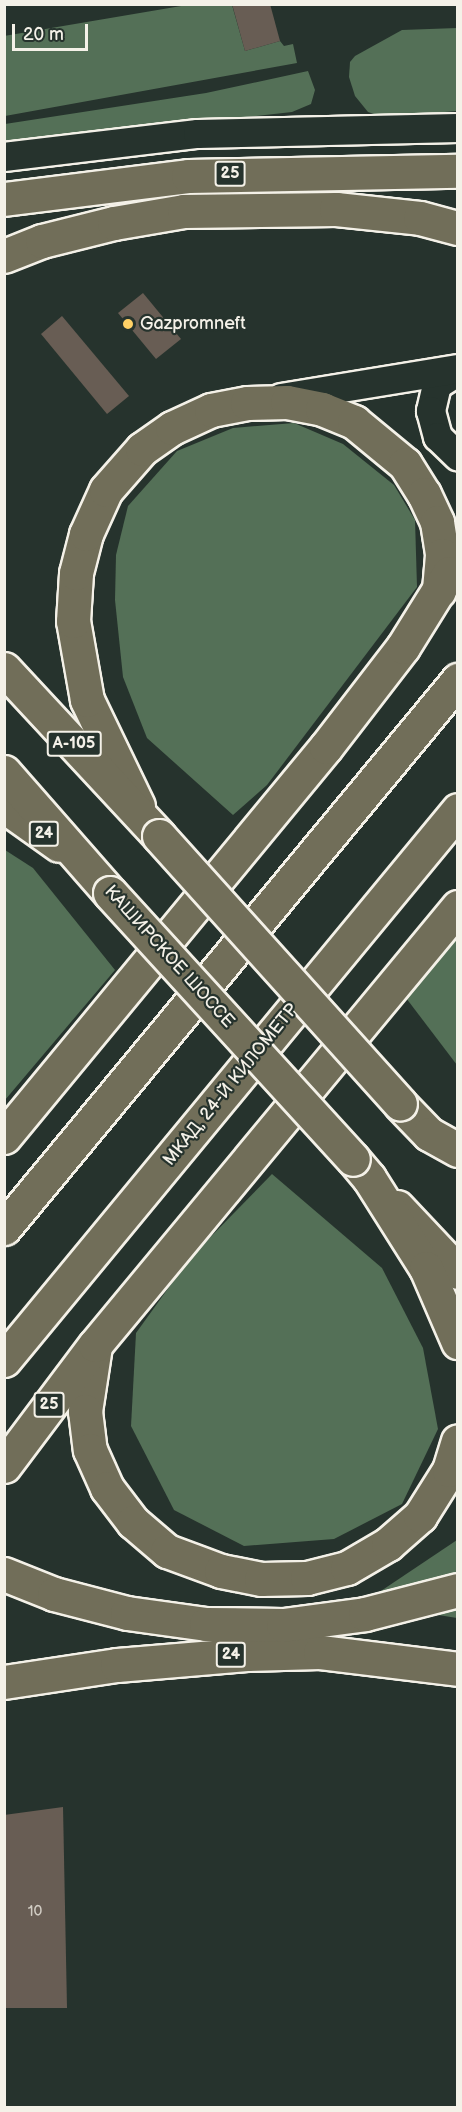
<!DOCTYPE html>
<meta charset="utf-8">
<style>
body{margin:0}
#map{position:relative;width:462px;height:2112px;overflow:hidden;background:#26332d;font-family:"Balsamiq Sans",sans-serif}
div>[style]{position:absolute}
.green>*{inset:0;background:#547057}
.building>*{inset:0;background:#685d54}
.roads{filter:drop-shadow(2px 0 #f4f1e8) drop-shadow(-2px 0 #f4f1e8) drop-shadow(0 2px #f4f1e8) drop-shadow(0 -2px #f4f1e8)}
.minor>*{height:28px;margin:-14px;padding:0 14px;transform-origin:14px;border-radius:14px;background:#26332d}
.major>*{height:33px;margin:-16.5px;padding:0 16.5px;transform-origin:16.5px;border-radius:16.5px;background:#716e59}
.highway>*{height:33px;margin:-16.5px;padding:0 16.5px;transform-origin:16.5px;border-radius:16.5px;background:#716e59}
.bridges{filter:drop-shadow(2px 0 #f4f1e8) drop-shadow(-2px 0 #f4f1e8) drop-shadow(0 2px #f4f1e8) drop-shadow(0 -2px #f4f1e8)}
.highway-bridge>*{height:33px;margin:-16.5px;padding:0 16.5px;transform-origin:16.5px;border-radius:16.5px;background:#716e59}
.dots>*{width:16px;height:16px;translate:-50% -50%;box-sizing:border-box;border:3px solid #26332d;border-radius:50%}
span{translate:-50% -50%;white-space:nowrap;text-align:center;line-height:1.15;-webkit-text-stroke:4.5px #26332d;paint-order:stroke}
.number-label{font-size:15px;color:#d1ccc3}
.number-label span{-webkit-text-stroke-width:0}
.shield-label span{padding:2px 4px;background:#26332d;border:2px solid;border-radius:4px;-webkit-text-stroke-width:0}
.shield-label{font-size:16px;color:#f4f1e8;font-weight:700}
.poi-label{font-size:18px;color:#f4f1e8}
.left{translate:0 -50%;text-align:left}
.street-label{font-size:18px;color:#f4f1e8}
.frame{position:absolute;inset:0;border:6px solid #f4f1e8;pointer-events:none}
.scale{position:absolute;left:12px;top:24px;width:76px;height:27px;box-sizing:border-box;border:3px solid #f4f1e8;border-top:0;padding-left:8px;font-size:18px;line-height:21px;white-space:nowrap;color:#f4f1e8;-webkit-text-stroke:4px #26332d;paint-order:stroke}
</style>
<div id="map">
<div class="green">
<div style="clip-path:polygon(187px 5px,232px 5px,245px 51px,280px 41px,284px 46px,293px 44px,297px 63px,5px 116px,4px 36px)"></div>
<div style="clip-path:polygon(457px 28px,457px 111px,383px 117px,368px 112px,355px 96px,349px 77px,350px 62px,355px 56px,402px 30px)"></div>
<div style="clip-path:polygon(308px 71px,315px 90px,311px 104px,292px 112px,5px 144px,5px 124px,206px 93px)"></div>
<div style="clip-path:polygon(294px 423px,343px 444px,394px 485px,415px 520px,417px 587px,267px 785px,233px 815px,147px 738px,123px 677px,115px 600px,116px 555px,128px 506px,177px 451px,233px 428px)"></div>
<div style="clip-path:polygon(5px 850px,33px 868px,115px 970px,5px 1100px)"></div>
<div style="clip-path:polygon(457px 929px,457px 1065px,403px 994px)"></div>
<div style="clip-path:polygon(272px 1174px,382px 1268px,423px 1348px,438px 1429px,402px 1504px,334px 1539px,244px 1546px,174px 1510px,131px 1426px,136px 1333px,190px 1258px)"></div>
<div style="clip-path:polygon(457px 1540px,457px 1618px,363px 1603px)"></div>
</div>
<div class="building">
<div style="clip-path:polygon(232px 4px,270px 4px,280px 41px,245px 51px)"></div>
<div style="clip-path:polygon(143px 293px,181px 339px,156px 359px,118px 313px)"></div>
<div style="clip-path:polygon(62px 316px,129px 396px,107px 414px,41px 334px)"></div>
<div style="clip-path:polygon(63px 1807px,67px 2008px,4px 2008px,4px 1815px)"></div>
</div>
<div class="roads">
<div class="minor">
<div style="left:4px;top:157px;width:195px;rotate:-6.8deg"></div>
<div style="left:198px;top:134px;width:260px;rotate:-1.3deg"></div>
<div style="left:458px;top:372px;width:25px;rotate:148deg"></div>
<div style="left:437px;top:385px;width:27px;rotate:103deg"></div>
<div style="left:431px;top:411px;width:27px;rotate:75deg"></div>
<div style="left:438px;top:437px;width:28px;rotate:44deg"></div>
<div style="left:281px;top:398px;width:179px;rotate:-9.3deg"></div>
</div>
<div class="major">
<div style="left:4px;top:256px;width:41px;rotate:-21.5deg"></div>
<div style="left:42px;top:241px;width:74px;rotate:-14deg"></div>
<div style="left:114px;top:223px;width:71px;rotate:-9.7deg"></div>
<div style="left:184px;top:211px;width:152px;rotate:-0.8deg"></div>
<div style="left:336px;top:209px;width:84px;rotate:6.1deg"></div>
<div style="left:420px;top:218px;width:39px;rotate:15deg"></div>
<div style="left:4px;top:806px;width:67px;rotate:35.3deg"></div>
<div style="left:138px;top:806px;width:118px;rotate:-115.7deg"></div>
<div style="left:87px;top:700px;width:80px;rotate:-100deg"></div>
<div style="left:73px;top:621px;width:48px;rotate:-86.4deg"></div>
<div style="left:76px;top:573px;width:40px;rotate:-75.6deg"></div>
<div style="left:86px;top:534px;width:48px;rotate:-65.6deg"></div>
<div style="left:106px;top:490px;width:55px;rotate:-48.7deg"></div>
<div style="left:142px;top:449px;width:37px;rotate:-35deg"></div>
<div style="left:172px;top:428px;width:43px;rotate:-24.8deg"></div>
<div style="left:211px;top:410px;width:37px;rotate:-11deg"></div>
<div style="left:247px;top:403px;width:40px;rotate:-1.4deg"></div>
<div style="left:287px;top:402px;width:36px;rotate:11deg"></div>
<div style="left:322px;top:409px;width:35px;rotate:22deg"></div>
<div style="left:354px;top:422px;width:66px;rotate:39.5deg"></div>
<div style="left:405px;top:464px;width:36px;rotate:58deg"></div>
<div style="left:424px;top:494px;width:31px;rotate:65deg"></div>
<div style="left:437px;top:522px;width:33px;rotate:81deg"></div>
<div style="left:442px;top:555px;width:36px;rotate:95deg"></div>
<div style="left:4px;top:1137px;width:506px;rotate:-50.46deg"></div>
<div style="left:326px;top:747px;width:126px;rotate:-52.4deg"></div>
<div style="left:403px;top:647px;width:87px;rotate:-58.1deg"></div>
<div style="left:397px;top:1207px;width:89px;rotate:46.8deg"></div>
<div style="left:4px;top:1682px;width:114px;rotate:-8.6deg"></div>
<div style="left:117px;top:1665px;width:130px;rotate:-4.8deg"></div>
<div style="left:247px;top:1654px;width:73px;rotate:-1.6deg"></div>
<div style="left:320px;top:1652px;width:139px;rotate:7deg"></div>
</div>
<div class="highway">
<div style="left:4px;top:199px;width:185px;rotate:-7.1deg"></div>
<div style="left:188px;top:176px;width:270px;rotate:-1.1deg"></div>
<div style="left:4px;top:669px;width:228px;rotate:47.1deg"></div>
<div style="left:4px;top:772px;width:161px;rotate:48.8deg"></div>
<div style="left:400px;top:1104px;width:42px;rotate:46deg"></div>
<div style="left:429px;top:1134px;width:33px;rotate:29deg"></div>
<div style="left:353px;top:1159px;width:25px;rotate:50deg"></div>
<div style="left:369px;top:1178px;width:107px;rotate:57.7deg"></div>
<div style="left:426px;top:1268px;width:81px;rotate:66.6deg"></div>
<div style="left:4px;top:1228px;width:712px;rotate:-50.36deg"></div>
<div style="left:95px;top:1346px;width:66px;rotate:98.7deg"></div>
<div style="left:85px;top:1411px;width:39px;rotate:83deg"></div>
<div style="left:90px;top:1450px;width:42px;rotate:65.9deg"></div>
<div style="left:107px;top:1488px;width:43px;rotate:52.6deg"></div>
<div style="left:133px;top:1522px;width:45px;rotate:40.5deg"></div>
<div style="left:167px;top:1551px;width:58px;rotate:20.3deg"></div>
<div style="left:221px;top:1571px;width:41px;rotate:11.3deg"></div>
<div style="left:261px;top:1579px;width:46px;rotate:-1.2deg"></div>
<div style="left:307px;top:1578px;width:41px;rotate:-14deg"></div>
<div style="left:347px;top:1568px;width:48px;rotate:-30.3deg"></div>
<div style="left:388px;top:1544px;width:43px;rotate:-41.2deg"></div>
<div style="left:420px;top:1516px;width:54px;rotate:-57.8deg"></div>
<div style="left:449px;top:1470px;width:30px;rotate:-73deg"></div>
<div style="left:4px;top:1360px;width:713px;rotate:-50.46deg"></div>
<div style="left:4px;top:1466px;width:151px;rotate:-53.1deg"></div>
<div style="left:95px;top:1345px;width:569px;rotate:-50.35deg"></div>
<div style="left:4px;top:1574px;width:54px;rotate:21.8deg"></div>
<div style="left:54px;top:1594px;width:75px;rotate:14.6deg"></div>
<div style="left:127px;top:1613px;width:80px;rotate:7.9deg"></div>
<div style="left:206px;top:1624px;width:77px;rotate:0.7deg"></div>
<div style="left:283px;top:1625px;width:83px;rotate:-7.6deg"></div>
<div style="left:365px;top:1614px;width:96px;rotate:-14.5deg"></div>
</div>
</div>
<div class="bridges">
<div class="highway-bridge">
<div style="left:159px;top:836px;width:360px;rotate:48deg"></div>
<div style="left:110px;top:893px;width:360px;rotate:47.6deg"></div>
</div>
</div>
<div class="dots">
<div style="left:128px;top:324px;background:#ffd166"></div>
</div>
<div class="number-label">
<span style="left:35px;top:1912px">10</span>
</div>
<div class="shield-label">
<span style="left:230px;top:174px">25</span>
<span style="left:74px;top:744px">А-105</span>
<span style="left:44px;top:834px">24</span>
<span style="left:49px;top:1405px">25</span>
<span style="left:231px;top:1655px">24</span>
</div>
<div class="poi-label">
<span class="left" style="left:140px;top:324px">Gazpromneft</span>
</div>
<div class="street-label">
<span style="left:169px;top:957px;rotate:48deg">КАШИРСКОЕ ШОССЕ</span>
<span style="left:231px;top:1085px;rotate:-51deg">МКАД, 24-Й КИЛОМЕТР</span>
</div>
<div class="frame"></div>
<div class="scale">20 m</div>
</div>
